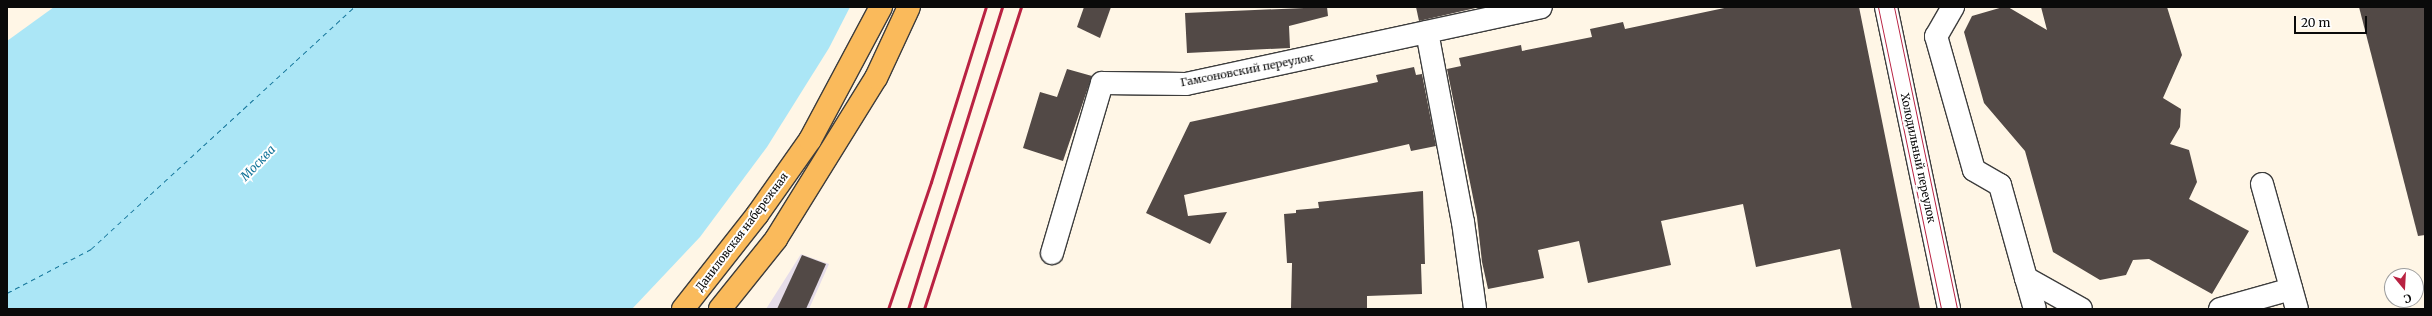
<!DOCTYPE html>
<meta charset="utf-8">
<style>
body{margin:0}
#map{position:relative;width:2432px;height:316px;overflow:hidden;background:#fff6e6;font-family:Merriweather,serif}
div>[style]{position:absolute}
.industrial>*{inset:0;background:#e6dde9}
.water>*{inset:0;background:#abe6f6}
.ferry>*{height:1px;margin-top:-0.5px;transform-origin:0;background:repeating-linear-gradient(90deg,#14759a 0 5px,transparent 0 9px)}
.building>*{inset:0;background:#524946}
.roads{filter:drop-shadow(1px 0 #3d3d3d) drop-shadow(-1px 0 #3d3d3d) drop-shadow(0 1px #3d3d3d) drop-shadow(0 -1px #3d3d3d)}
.minor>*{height:22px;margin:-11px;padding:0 11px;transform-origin:11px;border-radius:11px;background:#fff}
.major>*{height:22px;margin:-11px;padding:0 11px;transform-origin:11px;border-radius:11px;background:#faba5b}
.tram>*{height:1px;margin:-0.5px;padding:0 0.5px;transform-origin:0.5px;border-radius:0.5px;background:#b92242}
.rail>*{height:3px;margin:-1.5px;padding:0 1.5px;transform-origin:1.5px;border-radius:1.5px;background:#b92242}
span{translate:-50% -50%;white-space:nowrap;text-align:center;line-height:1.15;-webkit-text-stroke:4px #fff;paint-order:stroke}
.street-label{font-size:11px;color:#0a0a0a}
.water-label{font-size:12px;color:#14759a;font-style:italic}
.frame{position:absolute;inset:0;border:8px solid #0a0a0a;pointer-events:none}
.north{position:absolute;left:2384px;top:268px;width:40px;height:40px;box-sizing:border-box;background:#fff;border:1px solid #9d9d9d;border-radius:50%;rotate:162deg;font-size:11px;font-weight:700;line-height:16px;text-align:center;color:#0a0a0a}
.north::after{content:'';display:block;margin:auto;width:14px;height:18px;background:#b92242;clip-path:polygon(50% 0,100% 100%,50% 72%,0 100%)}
.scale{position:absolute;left:2294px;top:16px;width:73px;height:18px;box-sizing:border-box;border:2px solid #0a0a0a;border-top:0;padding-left:5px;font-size:12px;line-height:14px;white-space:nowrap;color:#0a0a0a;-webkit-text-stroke:3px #fff;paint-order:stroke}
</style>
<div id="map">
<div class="industrial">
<div style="clip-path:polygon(801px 254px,829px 264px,809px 309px,766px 309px)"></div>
</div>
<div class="water">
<div style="clip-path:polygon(54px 7px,850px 7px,829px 48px,767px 147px,700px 237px,632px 309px,7px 309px,7px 41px)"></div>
</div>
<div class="ferry">
<div style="left:7px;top:293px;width:95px;rotate:-27.6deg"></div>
<div style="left:91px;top:249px;width:357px;rotate:-42.6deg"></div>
</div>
<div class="building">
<div style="clip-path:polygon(1084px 7px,1111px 7px,1100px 38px,1077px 27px)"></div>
<div style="clip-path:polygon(1327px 7px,1328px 16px,1289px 26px,1290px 48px,1187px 53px,1185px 13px)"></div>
<div style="clip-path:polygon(1416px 7px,1480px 7px,1419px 21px)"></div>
<div style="clip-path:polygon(1729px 7px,1859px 7px,1920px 309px,1852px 309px,1840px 249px,1756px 267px,1743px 204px,1661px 221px,1671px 265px,1588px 283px,1579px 241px,1538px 250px,1544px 278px,1488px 289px,1482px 262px,1477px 217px,1447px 69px,1461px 66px,1459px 58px,1521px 45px,1522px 51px,1592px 37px,1590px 29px,1623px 22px,1625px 29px)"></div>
<div style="clip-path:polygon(2003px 7px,2008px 7px,2047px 30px,2041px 7px,2167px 7px,2182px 55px,2163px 98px,2181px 109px,2180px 127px,2170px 144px,2189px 150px,2197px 182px,2189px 199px,2249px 231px,2212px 294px,2149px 259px,2133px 260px,2126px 275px,2100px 280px,2053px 252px,2025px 151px,1984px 103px,1964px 32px,1972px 16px)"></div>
<div style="clip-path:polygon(2359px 7px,2425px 7px,2425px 235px,2418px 236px)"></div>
<div style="clip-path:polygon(1414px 67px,1416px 75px,1422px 74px,1436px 146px,1411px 151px,1409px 144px,1184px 195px,1188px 216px,1227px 212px,1210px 244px,1146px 213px,1190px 122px,1378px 82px,1376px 75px)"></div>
<div style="clip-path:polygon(1067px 69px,1092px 76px,1063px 161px,1023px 148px,1040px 92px,1057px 97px)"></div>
<div style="clip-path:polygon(1423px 191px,1425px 264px,1421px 264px,1422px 294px,1367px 296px,1367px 309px,1291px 308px,1292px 263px,1287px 263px,1284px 214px,1296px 213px,1296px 210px,1319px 208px,1318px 202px)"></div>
<div style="clip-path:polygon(802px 255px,826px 264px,806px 309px,777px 309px)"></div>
</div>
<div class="roads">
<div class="minor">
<div style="left:1886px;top:7px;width:309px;rotate:78.2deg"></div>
<div style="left:1953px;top:7px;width:34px;rotate:120deg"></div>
<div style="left:1936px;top:36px;width:139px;rotate:74.2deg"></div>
<div style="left:1974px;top:170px;width:30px;rotate:30deg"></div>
<div style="left:2000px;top:185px;width:97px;rotate:74.4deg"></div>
<div style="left:2026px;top:278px;width:63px;rotate:29.4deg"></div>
<div style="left:1427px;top:32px;width:193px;rotate:79.3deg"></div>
<div style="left:1463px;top:222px;width:88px;rotate:82.1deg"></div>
<div style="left:2262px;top:184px;width:130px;rotate:74.4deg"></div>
<div style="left:1052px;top:253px;width:177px;rotate:-73.6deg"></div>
<div style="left:1102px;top:83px;width:84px;rotate:0.7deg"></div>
<div style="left:1186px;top:84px;width:363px;rotate:-12.2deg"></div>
<div style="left:2026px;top:278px;width:32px;rotate:74deg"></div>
<div style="left:2220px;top:309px;width:74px;rotate:-15.7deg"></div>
</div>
<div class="major">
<div style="left:683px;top:309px;width:120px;rotate:-51.8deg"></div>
<div style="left:757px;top:215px;width:92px;rotate:-54.8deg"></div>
<div style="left:810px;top:140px;width:151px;rotate:-61.9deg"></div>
<div style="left:720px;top:309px;width:90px;rotate:-51.3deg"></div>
<div style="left:776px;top:239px;width:190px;rotate:-58.2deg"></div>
<div style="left:876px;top:78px;width:78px;rotate:-65.1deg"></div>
</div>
</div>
<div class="tram">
<div style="left:1878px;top:7px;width:309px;rotate:78.2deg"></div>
<div style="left:1894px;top:7px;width:309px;rotate:78.2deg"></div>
</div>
<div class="rail">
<div style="left:888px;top:309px;width:134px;rotate:-71.3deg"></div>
<div style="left:931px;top:182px;width:183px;rotate:-72.6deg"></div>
<div style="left:908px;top:309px;width:316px;rotate:-72.7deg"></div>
<div style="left:924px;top:309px;width:317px;rotate:-72.2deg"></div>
</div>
<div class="street-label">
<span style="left:1247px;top:70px;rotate:-11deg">Гамсоновский переулок</span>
<span style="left:1918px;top:158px;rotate:78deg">Холодильный переулок</span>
<span style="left:742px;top:232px;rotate:-53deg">Даниловская набережная</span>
</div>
<div class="water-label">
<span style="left:258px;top:163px;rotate:-46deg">Москва</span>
</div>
<div class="frame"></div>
<div class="north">С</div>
<div class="scale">20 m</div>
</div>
